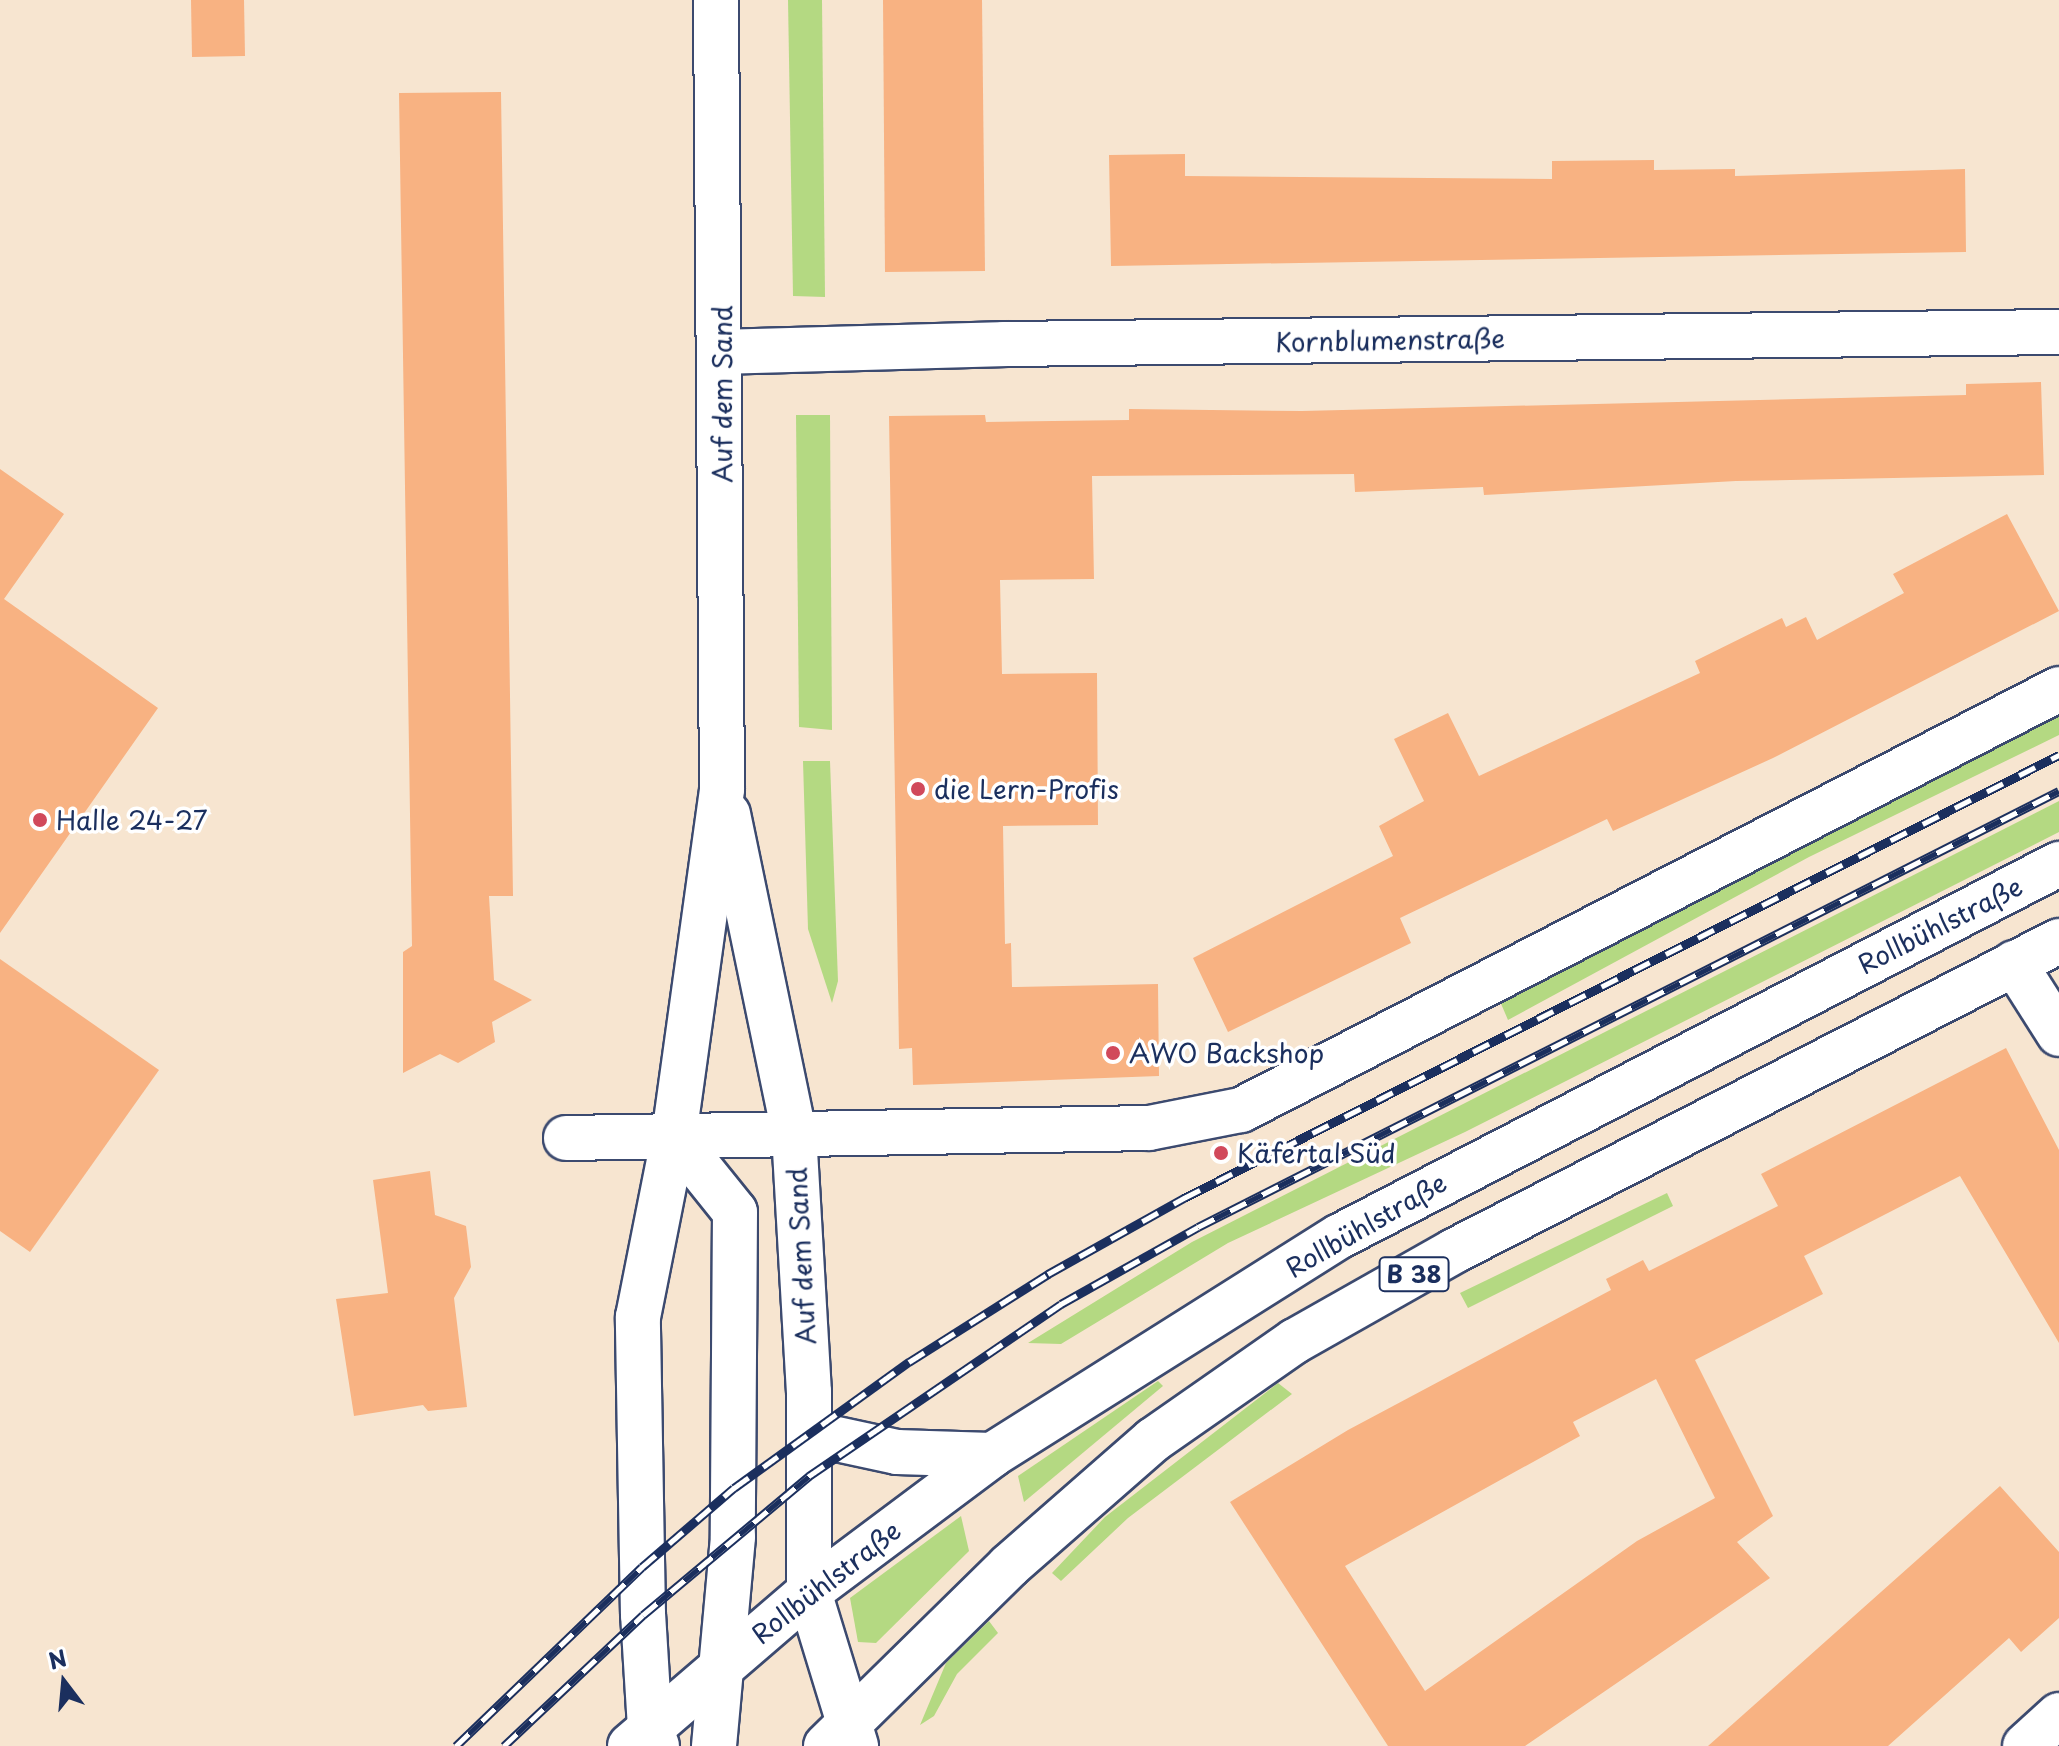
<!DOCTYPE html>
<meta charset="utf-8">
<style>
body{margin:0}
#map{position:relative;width:2059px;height:1746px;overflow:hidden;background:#f7e5d0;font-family:"Playpen Sans",sans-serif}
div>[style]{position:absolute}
.green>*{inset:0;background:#b4d982}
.building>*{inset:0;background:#f8b282}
.roads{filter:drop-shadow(2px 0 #3c4a6f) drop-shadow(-2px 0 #3c4a6f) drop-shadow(0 2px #3c4a6f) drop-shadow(0 -2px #3c4a6f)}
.minor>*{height:44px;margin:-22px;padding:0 22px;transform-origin:22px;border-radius:22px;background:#fff}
.major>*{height:44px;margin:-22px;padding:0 22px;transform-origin:22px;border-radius:22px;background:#fff}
.rail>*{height:9px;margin-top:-4.5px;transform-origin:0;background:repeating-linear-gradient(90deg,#fff 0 18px,#1b2f5e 0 36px);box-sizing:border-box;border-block:2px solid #1b2f5e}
.dots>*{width:22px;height:22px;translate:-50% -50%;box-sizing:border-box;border:4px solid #fff;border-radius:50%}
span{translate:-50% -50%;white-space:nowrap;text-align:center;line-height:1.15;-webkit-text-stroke:7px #fff;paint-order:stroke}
.shield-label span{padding:2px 6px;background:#fff;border:2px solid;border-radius:6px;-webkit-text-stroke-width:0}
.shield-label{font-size:24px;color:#1b2f5e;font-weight:700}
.street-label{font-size:26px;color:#1b2f5e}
.poi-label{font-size:26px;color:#1b2f5e}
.left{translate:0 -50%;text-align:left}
.north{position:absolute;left:24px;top:1642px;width:80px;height:80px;-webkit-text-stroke:6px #fff;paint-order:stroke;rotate:344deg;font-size:22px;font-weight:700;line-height:32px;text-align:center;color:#1b2f5e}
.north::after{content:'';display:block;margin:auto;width:28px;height:36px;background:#1b2f5e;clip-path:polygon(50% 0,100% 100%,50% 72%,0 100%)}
</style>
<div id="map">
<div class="green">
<div style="clip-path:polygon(788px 0,822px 0,825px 297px,793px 296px)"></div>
<div style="clip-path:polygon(796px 415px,830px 415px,832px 730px,799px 727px)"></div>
<div style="clip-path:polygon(2059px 716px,2059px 735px,1809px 857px,1508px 1020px,1499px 999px)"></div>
<div style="clip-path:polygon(803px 761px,830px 761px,838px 981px,832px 1003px,808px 929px)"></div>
<div style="clip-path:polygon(2059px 801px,2059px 832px,1465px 1132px,1228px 1243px,1061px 1344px,1028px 1343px,1192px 1242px)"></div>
<div style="clip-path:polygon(1667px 1193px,1673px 1206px,1468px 1308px,1460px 1293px)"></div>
<div style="clip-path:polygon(1158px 1381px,1163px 1386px,1024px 1502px,1018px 1476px)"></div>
<div style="clip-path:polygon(1278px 1383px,1292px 1394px,1128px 1518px,1061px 1581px,1052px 1573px,1105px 1517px)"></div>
<div style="clip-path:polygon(961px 1516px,969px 1551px,876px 1643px,858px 1642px,850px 1598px)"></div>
<div style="clip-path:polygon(989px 1621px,998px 1633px,957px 1674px,934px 1716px,920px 1725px,946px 1663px)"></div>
</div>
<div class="building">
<div style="clip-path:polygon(191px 0,244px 0,245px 56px,192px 57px)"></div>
<div style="clip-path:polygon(883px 0,982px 0,985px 271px,885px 272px)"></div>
<div style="clip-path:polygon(501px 92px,513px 896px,489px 896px,494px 980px,532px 1000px,492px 1022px,495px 1042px,458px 1063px,440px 1054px,403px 1073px,403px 952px,412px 946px,399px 93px)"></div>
<div style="clip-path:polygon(1185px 154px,1185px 176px,1552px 179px,1552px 161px,1654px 160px,1654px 170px,1735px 169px,1735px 176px,1965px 169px,1966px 252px,1111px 266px,1109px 155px)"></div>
<div style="clip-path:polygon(2041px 382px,2044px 475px,1736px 481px,1484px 495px,1483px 487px,1355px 492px,1354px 474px,1092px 476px,1094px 579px,1000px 580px,1002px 674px,1097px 673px,1098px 825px,1003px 826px,1005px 944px,1011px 943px,1012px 987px,1158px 984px,1159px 1076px,913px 1085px,912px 1048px,899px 1049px,889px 416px,985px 415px,986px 422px,1129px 420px,1129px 409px,1302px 411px,1966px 395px,1966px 384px)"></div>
<div style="clip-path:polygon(0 469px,64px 514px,4px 599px,158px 708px,0 933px)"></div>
<div style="clip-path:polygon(2007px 514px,2059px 611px,1773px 758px,1613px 831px,1607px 819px,1400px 918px,1411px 943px,1228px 1032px,1193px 958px,1393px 856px,1379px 826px,1424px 801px,1394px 739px,1448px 713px,1479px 776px,1700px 673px,1695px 661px,1782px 618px,1786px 627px,1806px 617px,1817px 640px,1904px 593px,1893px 574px)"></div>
<div style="clip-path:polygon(0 959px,159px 1070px,30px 1252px,0 1231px)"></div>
<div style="clip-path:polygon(evenodd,2006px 1048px,2059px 1150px,2059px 1343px,1960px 1176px,1804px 1256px,1823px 1294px,1695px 1360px,1773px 1516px,1737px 1542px,1770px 1578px,1525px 1746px,1388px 1746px,1230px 1502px,1348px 1430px,1611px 1290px,1606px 1279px,1643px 1260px,1649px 1271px,1778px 1206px,1761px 1174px,2006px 1048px,1656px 1379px,1715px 1498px,1637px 1541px,1425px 1691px,1345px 1566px,1580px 1436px,1573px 1422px,1656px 1379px)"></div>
<div style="clip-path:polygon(430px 1171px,435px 1215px,466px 1226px,471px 1267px,454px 1298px,467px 1407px,428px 1411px,423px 1405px,354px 1416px,336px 1299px,388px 1293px,373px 1180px)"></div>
<div style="clip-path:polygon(2000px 1486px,2059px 1552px,2059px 1618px,2021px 1652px,2009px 1638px,1888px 1746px,1708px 1746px)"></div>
</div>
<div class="roads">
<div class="minor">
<div style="left:722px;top:352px;width:282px;rotate:-1.6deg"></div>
<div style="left:1004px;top:344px;width:1055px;rotate:-0.65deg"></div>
<div style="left:728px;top:814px;width:326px;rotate:78.3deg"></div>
<div style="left:2014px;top:963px;width:84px;rotate:57.6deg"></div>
<div style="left:674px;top:1136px;width:350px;rotate:-82.1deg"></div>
<div style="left:722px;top:789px;width:789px;rotate:-90.44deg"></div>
<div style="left:674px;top:1136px;width:97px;rotate:51.2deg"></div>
<div style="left:735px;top:1212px;width:325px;rotate:90.4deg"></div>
<div style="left:733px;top:1537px;width:210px;rotate:95.2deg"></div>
<div style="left:566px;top:1138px;width:583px;rotate:-0.98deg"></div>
<div style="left:1149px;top:1128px;width:94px;rotate:-11.1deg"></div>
<div style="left:1241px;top:1110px;width:920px;rotate:-27.23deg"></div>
<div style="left:2025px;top:1746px;width:46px;rotate:-42.4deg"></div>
</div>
<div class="major">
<div style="left:794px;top:1133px;width:259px;rotate:86.7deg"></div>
<div style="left:809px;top:1392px;width:200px;rotate:90deg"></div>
<div style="left:809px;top:1592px;width:161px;rotate:73deg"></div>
<div style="left:809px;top:1433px;width:90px;rotate:12.2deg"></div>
<div style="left:897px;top:1452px;width:95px;rotate:1.8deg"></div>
<div style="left:630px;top:1746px;width:236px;rotate:-40.7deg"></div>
<div style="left:809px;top:1592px;width:229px;rotate:-36.8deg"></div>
<div style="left:992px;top:1455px;width:411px;rotate:-32.2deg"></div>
<div style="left:1340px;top:1236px;width:810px;rotate:-27.36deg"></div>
<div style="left:657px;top:1746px;width:19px;rotate:-111deg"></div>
<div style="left:650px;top:1728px;width:113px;rotate:-93.5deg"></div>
<div style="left:643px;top:1615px;width:298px;rotate:-91deg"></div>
<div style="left:638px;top:1317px;width:185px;rotate:-78.8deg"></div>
<div style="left:826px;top:1746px;width:257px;rotate:-44.5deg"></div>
<div style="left:1009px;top:1566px;width:191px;rotate:-41.2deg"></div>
<div style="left:1153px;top:1440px;width:173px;rotate:-34.9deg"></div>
<div style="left:1295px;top:1341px;width:183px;rotate:-29.5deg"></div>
<div style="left:1454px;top:1251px;width:680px;rotate:-27.13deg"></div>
</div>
</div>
<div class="rail">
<div style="left:456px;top:1746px;width:258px;rotate:-43.9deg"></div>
<div style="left:642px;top:1567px;width:121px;rotate:-40.7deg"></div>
<div style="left:734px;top:1488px;width:216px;rotate:-35.8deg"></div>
<div style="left:909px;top:1362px;width:165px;rotate:-32.3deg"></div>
<div style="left:1048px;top:1274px;width:156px;rotate:-29.2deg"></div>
<div style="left:1184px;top:1198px;width:981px;rotate:-26.85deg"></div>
<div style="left:504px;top:1746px;width:191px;rotate:-43.3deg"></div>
<div style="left:643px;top:1615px;width:217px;rotate:-39.9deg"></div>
<div style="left:809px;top:1476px;width:305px;rotate:-34.3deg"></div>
<div style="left:1061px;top:1304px;width:157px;rotate:-29.3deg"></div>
<div style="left:1198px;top:1227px;width:965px;rotate:-26.86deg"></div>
</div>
<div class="dots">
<div style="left:918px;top:789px;background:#d1495b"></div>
<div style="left:40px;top:820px;background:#d1495b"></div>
<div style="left:1113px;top:1053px;background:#d1495b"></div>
<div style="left:1221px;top:1153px;background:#d1495b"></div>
</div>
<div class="shield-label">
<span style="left:1414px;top:1274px">B 38</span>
</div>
<div class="street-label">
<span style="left:1390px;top:340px;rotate:-1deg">Kornblumenstraße</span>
<span style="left:722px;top:394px;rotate:-90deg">Auf dem Sand</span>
<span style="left:1940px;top:925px;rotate:-27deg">Rollbühlstraße</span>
<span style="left:1366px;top:1225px;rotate:-30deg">Rollbühlstraße</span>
<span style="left:801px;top:1256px;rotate:-93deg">Auf dem Sand</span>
<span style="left:826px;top:1582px;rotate:-38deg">Rollbühlstraße</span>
</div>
<div class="poi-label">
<span class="left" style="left:934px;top:789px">die Lern-Profis</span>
<span class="left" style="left:56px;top:820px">Halle 24-27</span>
<span class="left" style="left:1129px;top:1053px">AWO Backshop</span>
<span class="left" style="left:1237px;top:1153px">Käfertal Süd</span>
</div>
<div class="north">N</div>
</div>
